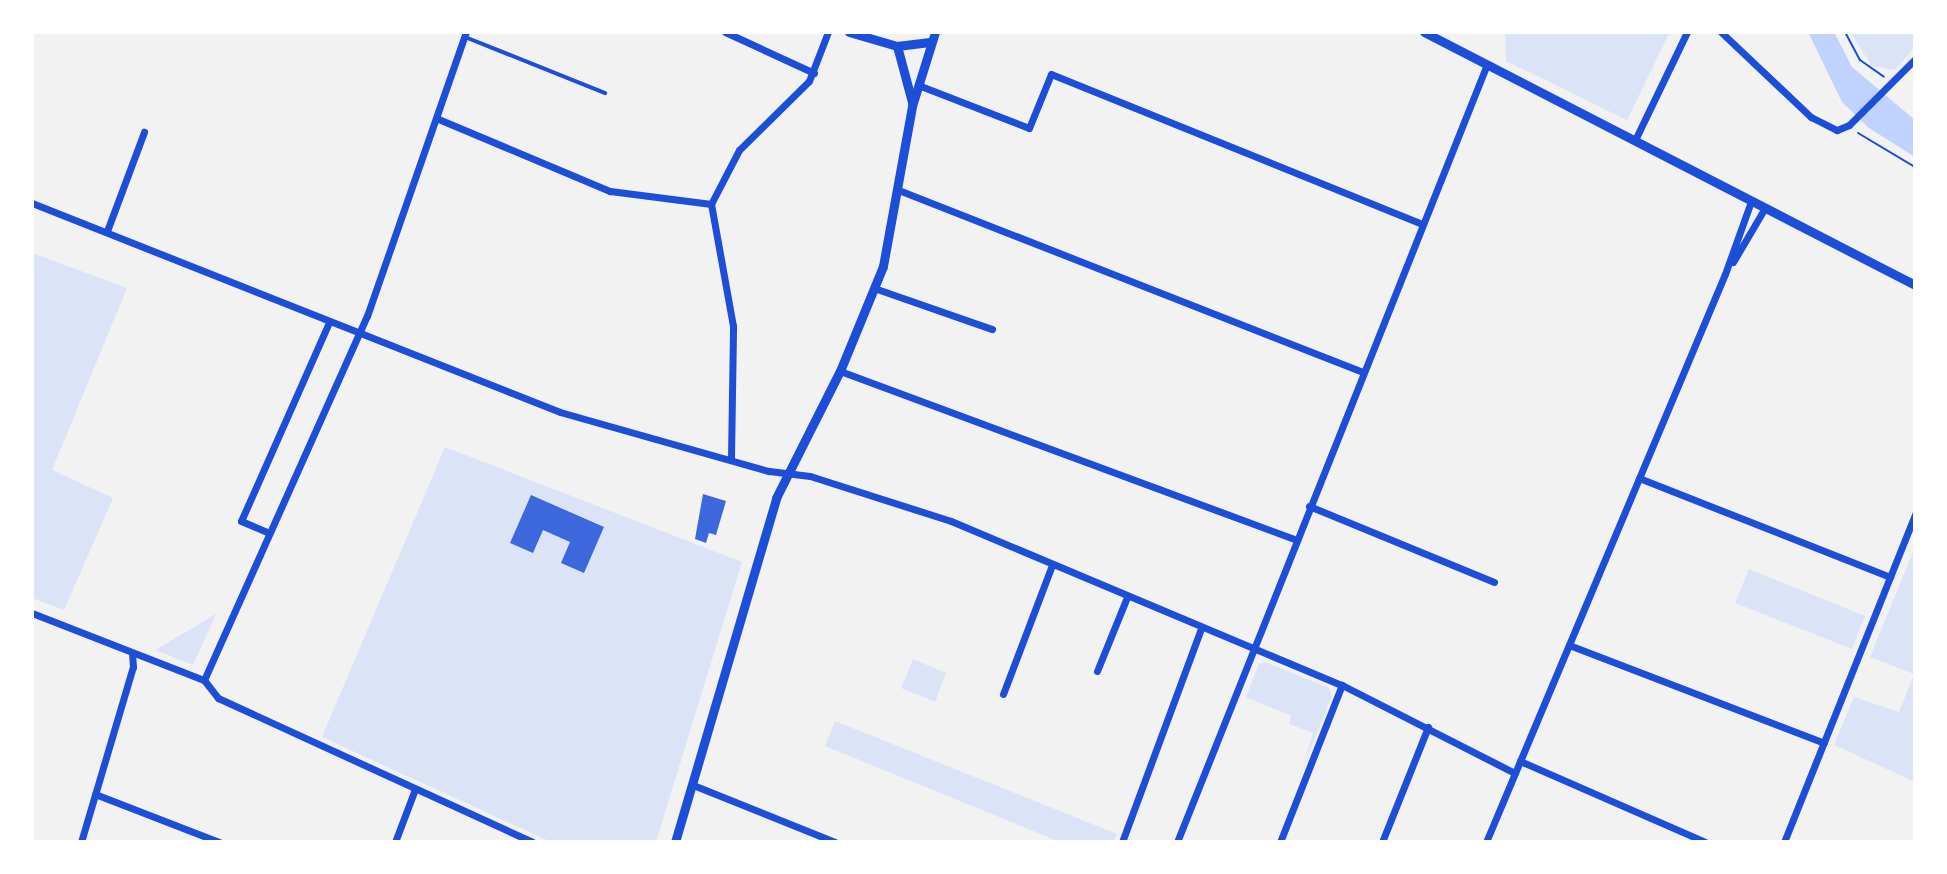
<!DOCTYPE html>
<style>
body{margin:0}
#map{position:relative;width:1947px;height:874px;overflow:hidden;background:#f2f2f2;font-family:Arial,sans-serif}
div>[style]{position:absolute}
.green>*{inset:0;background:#dbe4f7}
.water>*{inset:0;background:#bfd3fe}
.building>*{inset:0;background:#3d67dc}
.path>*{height:2px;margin:-1px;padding:0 1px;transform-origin:1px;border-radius:1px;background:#1d4ed8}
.service>*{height:4px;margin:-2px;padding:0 2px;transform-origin:2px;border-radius:2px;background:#1d4ed8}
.minor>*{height:7px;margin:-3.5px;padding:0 3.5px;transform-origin:3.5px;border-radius:3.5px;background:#1d4ed8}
.tertiary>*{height:9px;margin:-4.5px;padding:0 4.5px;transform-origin:4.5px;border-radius:4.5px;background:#1d4ed8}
span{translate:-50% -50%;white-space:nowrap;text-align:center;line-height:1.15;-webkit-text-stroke:6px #fff;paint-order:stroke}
.frame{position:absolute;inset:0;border:34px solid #fff;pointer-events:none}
</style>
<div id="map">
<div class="green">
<div style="clip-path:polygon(1505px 32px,1670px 32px,1627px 120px,1506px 61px)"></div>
<div style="clip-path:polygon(1850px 32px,1915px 32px,1915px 47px,1895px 70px,1872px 66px)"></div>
<div style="clip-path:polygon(32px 253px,127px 288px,52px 470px,113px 498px,64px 610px,32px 598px)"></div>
<div style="clip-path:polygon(445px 447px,742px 562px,656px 842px,551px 842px,322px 737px)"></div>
<div style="clip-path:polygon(1915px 547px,1915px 782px,1834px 745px,1854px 697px,1899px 712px,1914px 674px,1870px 657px)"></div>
<div style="clip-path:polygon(1749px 569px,1865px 616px,1852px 649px,1735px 603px)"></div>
<div style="clip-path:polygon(216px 614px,193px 665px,155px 650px)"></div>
<div style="clip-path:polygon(913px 659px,946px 673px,935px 702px,901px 688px)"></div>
<div style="clip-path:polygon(1266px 662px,1329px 688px,1332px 696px,1303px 767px,1313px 733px,1289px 724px,1291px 716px,1246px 697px,1259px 664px)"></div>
<div style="clip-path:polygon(835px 721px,1117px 834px,1114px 842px,1060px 842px,825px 746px)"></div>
</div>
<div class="water">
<div style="clip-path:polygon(1808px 32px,1834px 32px,1852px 67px,1915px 120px,1915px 157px,1869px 128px,1842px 102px)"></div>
</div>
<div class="building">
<div style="clip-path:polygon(703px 494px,726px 501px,716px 535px,709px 533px,706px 543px,695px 539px)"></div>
<div style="clip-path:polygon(531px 495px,604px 527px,584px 573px,561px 563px,570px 542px,543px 530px,533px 553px,510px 543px)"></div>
</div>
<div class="path">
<div style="left:1845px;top:32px;width:32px;rotate:62deg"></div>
<div style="left:1860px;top:60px;width:29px;rotate:35deg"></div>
<div style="left:1858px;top:133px;width:66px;rotate:30.8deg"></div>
</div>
<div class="service">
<div style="left:465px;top:37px;width:151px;rotate:21.8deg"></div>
</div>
<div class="minor">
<div style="left:725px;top:32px;width:98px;rotate:24.7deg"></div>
<div style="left:1721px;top:32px;width:124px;rotate:43.4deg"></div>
<div style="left:1811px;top:117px;width:29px;rotate:27deg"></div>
<div style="left:1837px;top:130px;width:13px;rotate:-23deg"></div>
<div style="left:1849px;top:125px;width:93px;rotate:-45deg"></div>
<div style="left:918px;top:85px;width:119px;rotate:21.2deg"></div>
<div style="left:1029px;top:128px;width:58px;rotate:-67.8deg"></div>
<div style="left:1051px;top:74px;width:401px;rotate:22deg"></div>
<div style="left:436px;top:118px;width:189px;rotate:22.8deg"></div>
<div style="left:610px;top:191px;width:102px;rotate:7.3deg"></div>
<div style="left:1635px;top:140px;width:120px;rotate:-64.3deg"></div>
<div style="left:901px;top:191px;width:496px;rotate:21.4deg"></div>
<div style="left:32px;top:203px;width:568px;rotate:21.6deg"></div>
<div style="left:560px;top:412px;width:217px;rotate:15.8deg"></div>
<div style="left:769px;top:471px;width:41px;rotate:7deg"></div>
<div style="left:810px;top:476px;width:148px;rotate:17.7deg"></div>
<div style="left:951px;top:521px;width:424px;rotate:22.8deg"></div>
<div style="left:1342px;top:685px;width:194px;rotate:27deg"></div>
<div style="left:107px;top:231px;width:106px;rotate:-69.5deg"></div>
<div style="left:1733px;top:262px;width:59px;rotate:-59.5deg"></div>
<div style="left:874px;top:288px;width:125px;rotate:19.2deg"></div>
<div style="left:840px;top:371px;width:485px;rotate:20.3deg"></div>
<div style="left:731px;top:458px;width:132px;rotate:-89.1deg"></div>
<div style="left:733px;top:326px;width:124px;rotate:-100.2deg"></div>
<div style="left:711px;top:204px;width:61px;rotate:-62.6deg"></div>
<div style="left:739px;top:150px;width:98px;rotate:-44.6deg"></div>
<div style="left:809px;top:81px;width:53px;rotate:-68.8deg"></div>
<div style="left:1639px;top:478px;width:270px;rotate:21.5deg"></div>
<div style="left:1309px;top:506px;width:200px;rotate:22.3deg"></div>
<div style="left:267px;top:532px;width:28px;rotate:-157deg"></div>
<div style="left:241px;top:521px;width:218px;rotate:-66.1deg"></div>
<div style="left:32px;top:613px;width:185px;rotate:21.3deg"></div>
<div style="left:204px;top:680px;width:23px;rotate:52deg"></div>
<div style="left:218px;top:698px;width:346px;rotate:24.6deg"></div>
<div style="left:1569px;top:645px;width:273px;rotate:21deg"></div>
<div style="left:1097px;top:671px;width:80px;rotate:-67.9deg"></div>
<div style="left:204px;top:680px;width:399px;rotate:-65.9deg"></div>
<div style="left:367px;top:316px;width:301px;rotate:-70.8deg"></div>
<div style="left:1003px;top:694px;width:138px;rotate:-69.2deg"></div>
<div style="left:1520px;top:761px;width:202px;rotate:23.6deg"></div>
<div style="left:693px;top:785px;width:153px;rotate:21.9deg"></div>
<div style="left:95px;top:794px;width:133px;rotate:21.2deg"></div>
<div style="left:81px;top:842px;width:183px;rotate:-73.5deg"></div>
<div style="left:133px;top:667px;width:13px;rotate:-94deg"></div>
<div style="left:395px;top:842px;width:57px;rotate:-69.3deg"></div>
<div style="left:1122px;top:842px;width:228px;rotate:-69.7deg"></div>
<div style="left:1177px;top:842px;width:837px;rotate:-68.27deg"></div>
<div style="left:1280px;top:842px;width:169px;rotate:-68.5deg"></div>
<div style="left:1382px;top:842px;width:124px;rotate:-68.2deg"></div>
<div style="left:1486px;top:842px;width:616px;rotate:-67.18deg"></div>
<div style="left:1725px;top:274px;width:74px;rotate:-70.3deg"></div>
<div style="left:1784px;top:842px;width:353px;rotate:-68.2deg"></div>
</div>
<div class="tertiary">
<div style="left:849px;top:32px;width:50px;rotate:16.3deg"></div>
<div style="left:897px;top:46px;width:33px;rotate:-7deg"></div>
<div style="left:1424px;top:32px;width:552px;rotate:27.26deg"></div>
<div style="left:897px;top:46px;width:58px;rotate:75deg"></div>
<div style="left:675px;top:842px;width:359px;rotate:-73.6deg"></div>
<div style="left:776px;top:498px;width:142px;rotate:-63.3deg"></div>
<div style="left:840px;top:371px;width:113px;rotate:-67.7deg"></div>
<div style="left:883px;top:266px;width:163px;rotate:-79.7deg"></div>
<div style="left:912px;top:106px;width:77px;rotate:-72.7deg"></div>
</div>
<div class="frame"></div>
</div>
